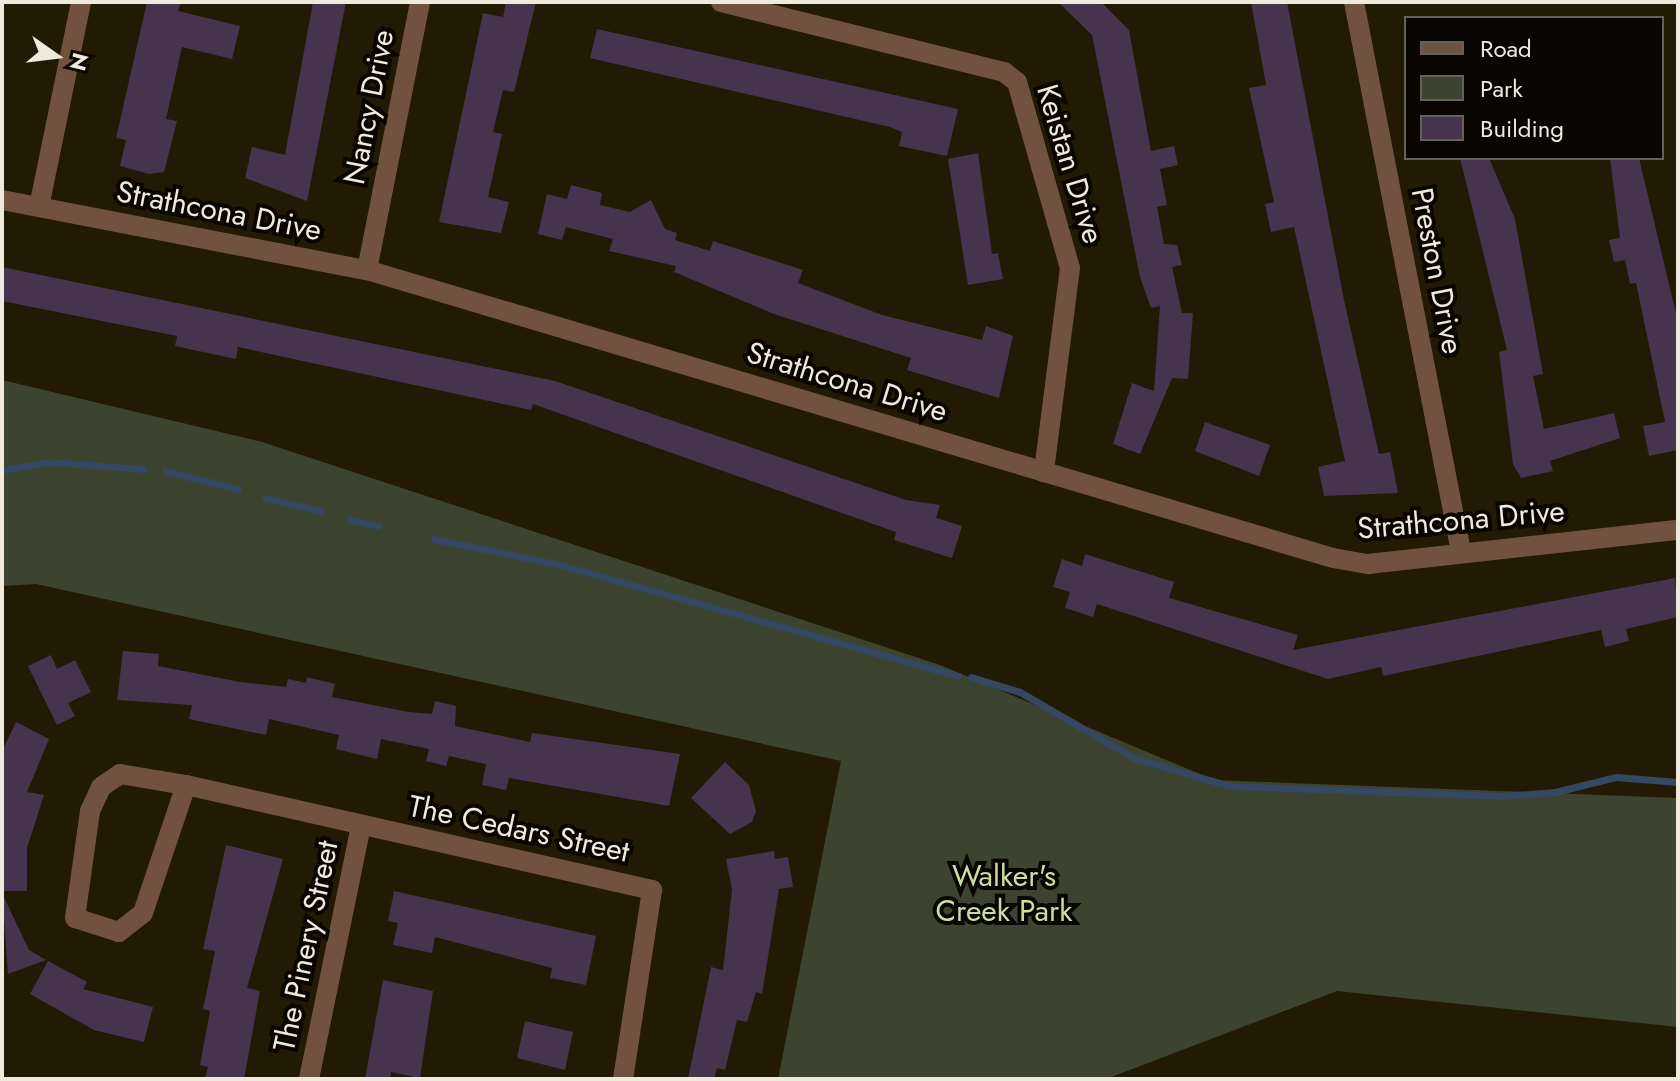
<!DOCTYPE html>
<style>
body{margin:0}
#map{position:relative;width:1680px;height:1081px;overflow:hidden;background:#231a05;font-family:Jost,sans-serif}
div>[style]{position:absolute}
.green>*{inset:0;background:#3c432e}
.stream>*{height:7px;margin:-3.5px;padding:0 3.5px;transform-origin:3.5px;border-radius:3.5px;background:#354862}
.building>*{inset:0;background:#47334d}
.minor>*{height:20px;margin:-10px;padding:0 10px;transform-origin:10px;border-radius:10px;background:#715240}
span{translate:-50% -50%;white-space:nowrap;text-align:center;line-height:1.15;-webkit-text-stroke:8px #090601;paint-order:stroke}
.street-label{font-size:30px;color:#f0eadd}
.park-label{font-size:30px;color:#cadea3}
.frame{position:absolute;inset:0;border:4px solid #f0eadd;pointer-events:none}
.legend{position:absolute;left:1404px;top:16px;width:260px;height:144px;box-sizing:border-box;background:#090601;border:2px solid #656159;margin:0;padding:10px 14px;list-style:none;font-size:24px;color:#f0eadd}
.legend li{display:flex;align-items:center;gap:16px;height:40px}
.legend b{width:40px;border:2px solid #656159}
.north{position:absolute;left:16px;top:16px;width:80px;height:80px;-webkit-text-stroke:6px #090601;paint-order:stroke;rotate:104deg;font-size:22px;font-weight:700;line-height:32px;text-align:center;color:#f0eadd}
.north::after{content:'';display:block;margin:auto;width:28px;height:36px;background:#f0eadd;clip-path:polygon(50% 0,100% 100%,50% 72%,0 100%)}
</style>
<div id="map">
<div class="green">
<div style="clip-path:polygon(2px 380px,262px 442px,940px 665px,1214px 780px,1678px 798px,1678px 1027px,1337px 991px,1106px 1079px,778px 1079px,841px 761px,36px 584px,2px 586px)"></div>
</div>
<div class="stream">
<div style="left:2px;top:470px;width:49px;rotate:-9.5deg"></div>
<div style="left:50px;top:462px;width:93px;rotate:4.3deg"></div>
<div style="left:165px;top:471px;width:75px;rotate:13.9deg"></div>
<div style="left:265px;top:498px;width:57px;rotate:13.1deg"></div>
<div style="left:350px;top:520px;width:29px;rotate:12deg"></div>
<div style="left:434px;top:539px;width:126px;rotate:11.5deg"></div>
<div style="left:557px;top:564px;width:416px;rotate:15.6deg"></div>
<div style="left:971px;top:677px;width:51px;rotate:17deg"></div>
<div style="left:1020px;top:692px;width:132px;rotate:30.1deg"></div>
<div style="left:1134px;top:758px;width:100px;rotate:16.3deg"></div>
<div style="left:1230px;top:786px;width:273px;rotate:2.1deg"></div>
<div style="left:1503px;top:796px;width:52px;rotate:-4.4deg"></div>
<div style="left:1555px;top:792px;width:63px;rotate:-13.8deg"></div>
<div style="left:1616px;top:777px;width:62px;rotate:4.6deg"></div>
</div>
<div class="building">
<div style="clip-path:polygon(147px 2px,181px 2px,178px 11px,240px 26px,232px 59px,182px 47px,166px 119px,177px 121px,164px 172px,149px 174px,120px 166px,126px 140px,116px 138px)"></div>
<div style="clip-path:polygon(313px 2px,346px 2px,307px 201px,245px 178px,252px 147px,285px 155px)"></div>
<div style="clip-path:polygon(506px 2px,536px 2px,514px 92px,503px 90px,493px 132px,502px 134px,488px 197px,509px 202px,501px 233px,439px 222px,483px 13px,503px 17px)"></div>
<div style="clip-path:polygon(1058px 2px,1101px 2px,1129px 30px,1151px 151px,1174px 146px,1178px 165px,1160px 169px,1167px 205px,1157px 207px,1164px 244px,1177px 245px,1182px 265px,1172px 267px,1182px 313px,1193px 313px,1188px 379px,1172px 378px,1140px 454px,1113px 444px,1132px 383px,1154px 391px,1160px 306px,1151px 308px,1140px 277px,1092px 35px)"></div>
<div style="clip-path:polygon(1251px 2px,1287px 2px,1344px 300px,1379px 454px,1390px 452px,1398px 493px,1324px 496px,1318px 467px,1345px 461px,1294px 227px,1271px 232px,1265px 204px,1274px 202px,1249px 88px,1266px 85px)"></div>
<div style="clip-path:polygon(597px 29px,958px 109px,947px 156px,899px 146px,902px 132px,890px 127px,590px 58px)"></div>
<div style="clip-path:polygon(978px 153px,992px 254px,998px 253px,1003px 279px,968px 285px,948px 159px)"></div>
<div style="clip-path:polygon(1460px 158px,1489px 158px,1515px 219px,1543px 374px,1533px 376px,1544px 429px,1614px 413px,1620px 438px,1550px 461px,1553px 471px,1521px 478px,1513px 464px,1499px 352px,1507px 350px)"></div>
<div style="clip-path:polygon(1610px 158px,1639px 158px,1678px 322px,1678px 450px,1649px 456px,1643px 426px,1665px 422px,1636px 283px,1630px 284px,1625px 260px,1614px 262px,1609px 240px,1620px 238px)"></div>
<div style="clip-path:polygon(571px 185px,602px 193px,600px 205px,630px 212px,651px 200px,665px 229px,677px 233px,675px 240px,710px 251px,713px 241px,803px 270px,798px 283px,882px 315px,982px 340px,986px 326px,1013px 336px,999px 398px,907px 370px,911px 358px,774px 314px,674px 272px,676px 266px,609px 251px,613px 239px,566px 227px,562px 240px,538px 234px,547px 194px,567px 199px)"></div>
<div style="clip-path:polygon(2px 267px,555px 381px,906px 500px,940px 505px,936px 518px,962px 526px,952px 558px,894px 540px,896px 532px,533px 404px,531px 410px,238px 347px,236px 359px,175px 346px,177px 336px,2px 301px)"></div>
<div style="clip-path:polygon(1205px 422px,1270px 445px,1259px 476px,1195px 451px)"></div>
<div style="clip-path:polygon(1085px 554px,1174px 582px,1169px 598px,1298px 635px,1293px 650px,1675px 578px,1678px 617px,1626px 629px,1629px 641px,1605px 647px,1601px 630px,1383px 676px,1381px 667px,1328px 679px,1097px 604px,1093px 617px,1065px 608px,1070px 592px,1053px 587px,1062px 559px,1082px 566px)"></div>
<div style="clip-path:polygon(123px 651px,159px 654px,158px 666px,240px 682px,286px 687px,288px 679px,306px 683px,307px 677px,335px 684px,332px 697px,409px 712px,432px 714px,435px 701px,456px 706px,455px 726px,530px 742px,532px 733px,680px 754px,669px 806px,509px 778px,506px 790px,482px 785px,486px 764px,449px 756px,446px 766px,426px 761px,429px 749px,381px 739px,377px 759px,336px 749px,339px 735px,269px 719px,266px 735px,189px 719px,192px 705px,117px 700px)"></div>
<div style="clip-path:polygon(51px 655px,57px 669px,75px 660px,91px 692px,68px 703px,75px 716px,57px 725px,28px 666px)"></div>
<div style="clip-path:polygon(16px 722px,49px 739px,27px 792px,44px 795px,27px 848px,27px 891px,2px 891px,2px 751px)"></div>
<div style="clip-path:polygon(725px 762px,749px 785px,756px 811px,752px 822px,730px 834px,691px 798px)"></div>
<div style="clip-path:polygon(226px 845px,283px 859px,247px 988px,260px 991px,244px 1079px,205px 1079px,208px 1067px,200px 1065px,210px 1011px,203px 1009px,215px 951px,203px 949px)"></div>
<div style="clip-path:polygon(774px 851px,775px 859px,788px 857px,793px 887px,779px 889px,762px 994px,756px 992px,747px 1022px,737px 1020px,725px 1070px,717px 1068px,714px 1079px,688px 1079px,711px 967px,723px 970px,732px 890px,726px 859px)"></div>
<div style="clip-path:polygon(394px 891px,596px 936px,586px 985px,550px 978px,552px 968px,435px 937px,432px 953px,393px 945px,398px 923px,388px 921px)"></div>
<div style="clip-path:polygon(2px 893px,29px 950px,46px 960px,8px 974px)"></div>
<div style="clip-path:polygon(48px 961px,87px 982px,83px 989px,153px 1007px,144px 1042px,94px 1030px,30px 994px)"></div>
<div style="clip-path:polygon(383px 980px,433px 991px,420px 1078px,391px 1072px,390px 1079px,365px 1079px)"></div>
<div style="clip-path:polygon(525px 1021px,573px 1032px,565px 1070px,517px 1058px)"></div>
</div>
<div class="minor">
<div style="left:721px;top:2px;width:292px;rotate:13.9deg"></div>
<div style="left:1004px;top:72px;width:16px;rotate:38deg"></div>
<div style="left:1017px;top:82px;width:193px;rotate:74.1deg"></div>
<div style="left:1070px;top:268px;width:206px;rotate:97.3deg"></div>
<div style="left:1354px;top:2px;width:560px;rotate:78.99deg"></div>
<div style="left:2px;top:200px;width:372px;rotate:10.9deg"></div>
<div style="left:367px;top:270px;width:1008px;rotate:16.6deg"></div>
<div style="left:1333px;top:558px;width:36px;rotate:10deg"></div>
<div style="left:1368px;top:564px;width:312px;rotate:-6.3deg"></div>
<div style="left:39px;top:207px;width:209px;rotate:-78.4deg"></div>
<div style="left:367px;top:270px;width:273px;rotate:-78.8deg"></div>
<div style="left:186px;top:785px;width:135px;rotate:108.6deg"></div>
<div style="left:143px;top:913px;width:31px;rotate:142deg"></div>
<div style="left:119px;top:932px;width:46px;rotate:-162.3deg"></div>
<div style="left:75px;top:918px;width:108px;rotate:-82deg"></div>
<div style="left:90px;top:811px;width:26px;rotate:-65deg"></div>
<div style="left:101px;top:787px;width:23px;rotate:-34deg"></div>
<div style="left:120px;top:774px;width:67px;rotate:9.5deg"></div>
<div style="left:186px;top:785px;width:478px;rotate:12.7deg"></div>
<div style="left:652px;top:890px;width:191px;rotate:98.7deg"></div>
<div style="left:309px;top:1079px;width:259px;rotate:-78.4deg"></div>
</div>
<div class="street-label">
<span style="left:369px;top:107px;rotate:-79deg">Nancy Drive</span>
<span style="left:1070px;top:164px;rotate:73deg">Keistan Drive</span>
<span style="left:219px;top:211px;rotate:11deg">Strathcona Drive</span>
<span style="left:1437px;top:271px;rotate:79deg">Preston Drive</span>
<span style="left:847px;top:382px;rotate:17deg">Strathcona Drive</span>
<span style="left:1461px;top:520px;rotate:-5deg">Strathcona Drive</span>
<span style="left:519px;top:829px;rotate:12deg">The Cedars Street</span>
<span style="left:306px;top:946px;rotate:-78deg">The Pinery Street</span>
</div>
<div class="park-label">
<span style="left:1004px;top:893px">Walker's<br>Creek Park</span>
</div>
<div class="frame"></div>
<ul class="legend">
<li><b style="height:10px;background:#715240"></b>Road</li>
<li><b style="height:22px;background:#3c432e"></b>Park</li>
<li><b style="height:22px;background:#47334d"></b>Building</li>
</ul>
<div class="north">N</div>
</div>
